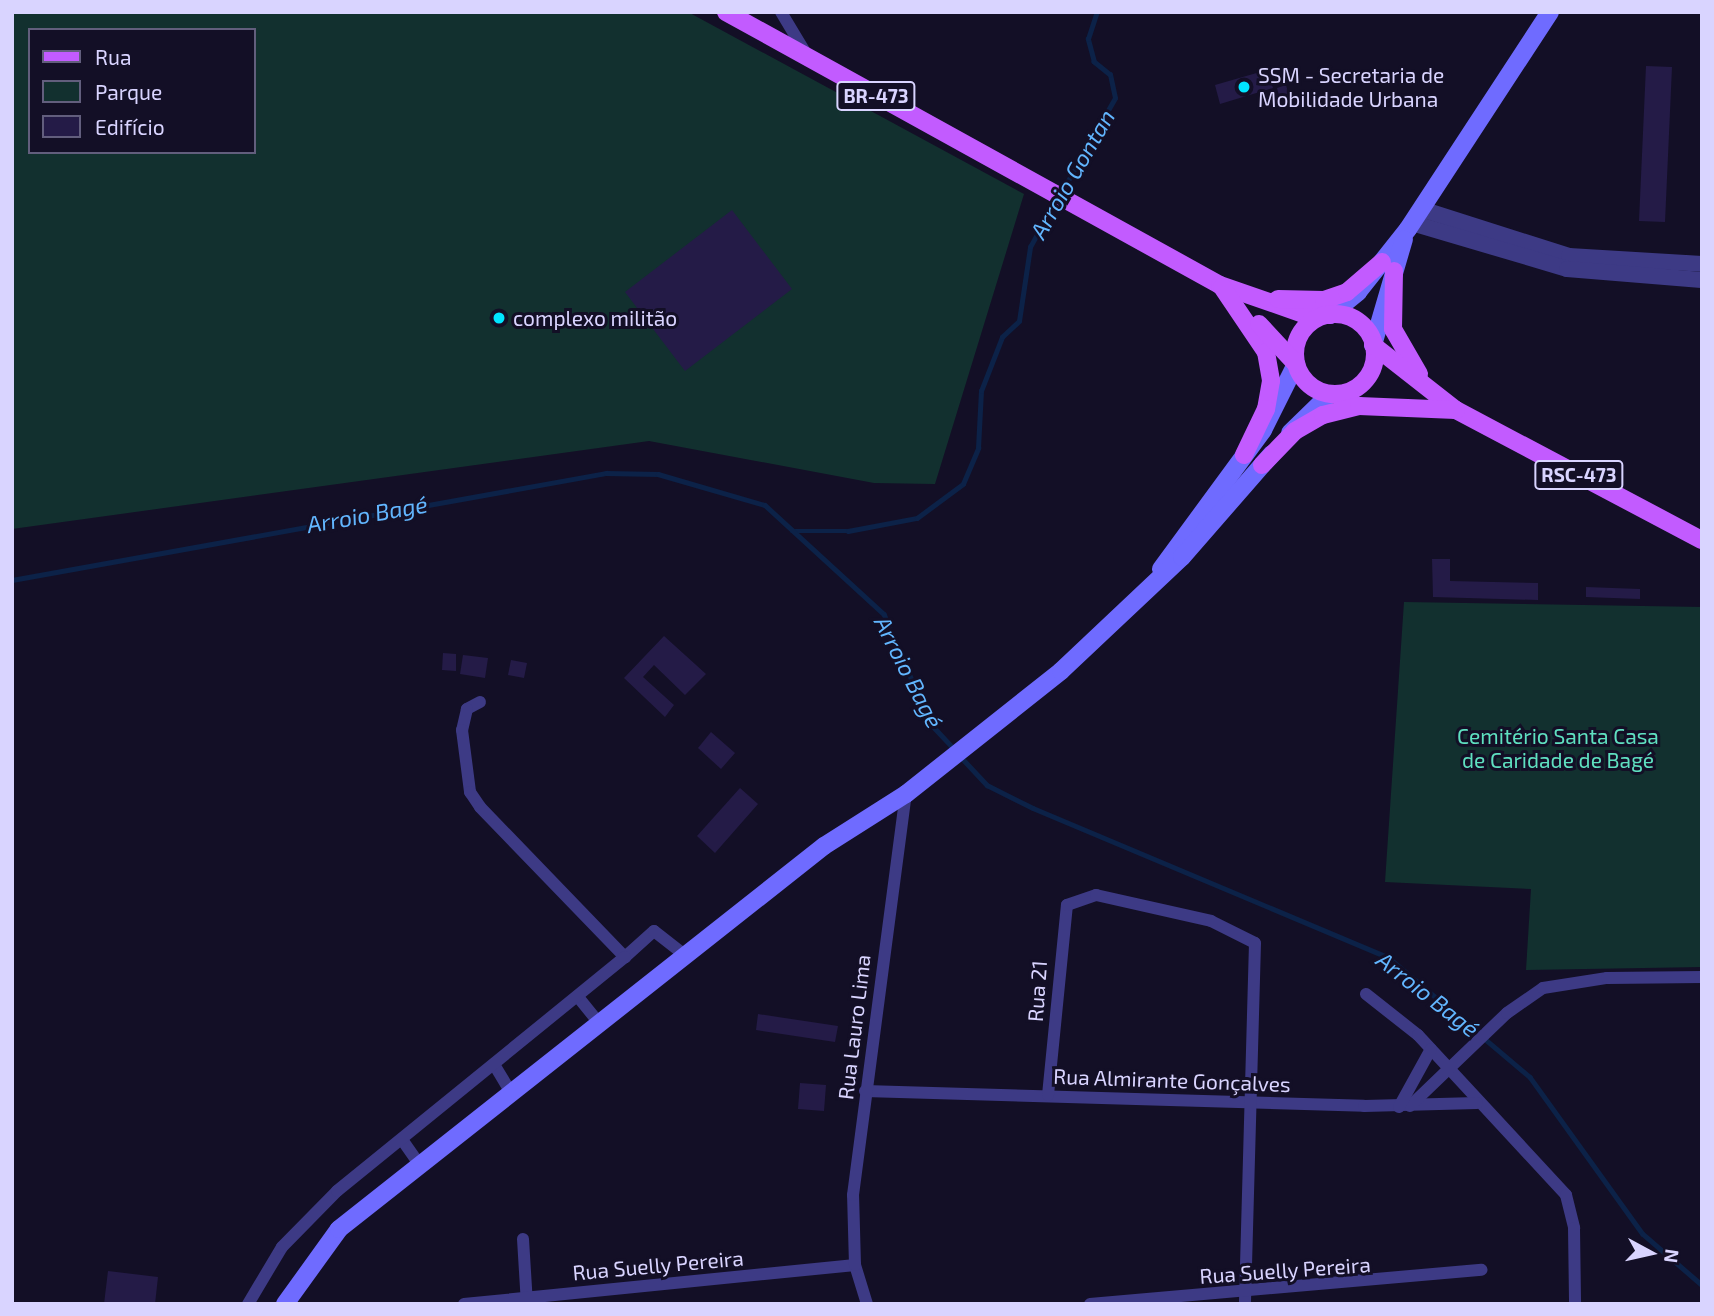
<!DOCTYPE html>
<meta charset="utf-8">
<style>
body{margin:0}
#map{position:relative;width:1714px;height:1316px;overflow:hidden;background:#130f26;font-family:"Exo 2",sans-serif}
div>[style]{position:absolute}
.green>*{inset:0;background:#12302f}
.stream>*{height:4.5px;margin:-2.25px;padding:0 2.25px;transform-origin:2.25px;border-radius:2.25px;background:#0c2248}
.building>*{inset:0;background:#241b47}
.minor>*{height:12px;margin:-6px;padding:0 6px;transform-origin:6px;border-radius:6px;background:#3d3a85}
.tertiary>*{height:16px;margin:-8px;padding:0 8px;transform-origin:8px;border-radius:8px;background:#3d3a85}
.secondary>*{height:18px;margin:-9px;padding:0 9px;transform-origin:9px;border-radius:9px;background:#6f6bff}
.primary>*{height:18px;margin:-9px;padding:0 9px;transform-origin:9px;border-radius:9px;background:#c25bff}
.primary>.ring{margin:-9px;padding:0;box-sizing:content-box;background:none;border:18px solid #c25bff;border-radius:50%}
.dots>*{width:19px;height:19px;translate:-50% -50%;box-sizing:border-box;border:4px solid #130f26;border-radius:50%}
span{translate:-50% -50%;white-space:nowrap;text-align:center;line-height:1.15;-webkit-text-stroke:6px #130f26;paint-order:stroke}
.shield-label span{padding:2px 5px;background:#130f26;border:2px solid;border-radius:5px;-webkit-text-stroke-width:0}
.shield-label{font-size:19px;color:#d9d4ff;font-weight:700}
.poi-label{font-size:21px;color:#d9d4ff}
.left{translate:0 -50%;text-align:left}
.park-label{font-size:21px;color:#5fe0c0}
.street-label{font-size:21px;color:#d9d4ff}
.water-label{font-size:23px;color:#62b6ff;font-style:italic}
.frame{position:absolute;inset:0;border:14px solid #d9d4ff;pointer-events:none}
.legend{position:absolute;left:28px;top:28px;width:228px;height:126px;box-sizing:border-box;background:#130f26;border:2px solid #625e7d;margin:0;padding:9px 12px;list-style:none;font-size:21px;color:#d9d4ff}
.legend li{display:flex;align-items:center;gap:14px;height:35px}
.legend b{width:35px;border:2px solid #625e7d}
.north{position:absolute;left:1616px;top:1218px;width:70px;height:70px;-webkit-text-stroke:5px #130f26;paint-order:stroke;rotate:98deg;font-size:19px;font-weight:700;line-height:28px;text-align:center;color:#d9d4ff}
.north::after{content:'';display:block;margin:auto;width:24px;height:32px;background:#d9d4ff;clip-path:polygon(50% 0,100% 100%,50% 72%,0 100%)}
</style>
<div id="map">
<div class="green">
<div style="clip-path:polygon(evenodd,12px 12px,688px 12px,1024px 194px,935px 484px,874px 483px,649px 441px,12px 529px,12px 12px,30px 30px,254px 30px,254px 152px,30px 152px,30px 30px)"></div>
<div style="clip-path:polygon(1404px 602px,1702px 607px,1702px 967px,1526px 970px,1531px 889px,1385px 882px)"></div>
</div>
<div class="stream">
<div style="left:1061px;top:193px;width:109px;rotate:-60.4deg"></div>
<div style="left:1115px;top:98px;width:24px;rotate:-102deg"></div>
<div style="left:1110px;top:75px;width:21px;rotate:-141deg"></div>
<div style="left:1094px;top:62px;width:24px;rotate:-105deg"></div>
<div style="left:1088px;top:39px;width:28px;rotate:-72deg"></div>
<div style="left:792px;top:531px;width:56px"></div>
<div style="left:848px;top:531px;width:70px;rotate:-10.7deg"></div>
<div style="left:917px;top:518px;width:57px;rotate:-36.5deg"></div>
<div style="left:963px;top:484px;width:39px;rotate:-67deg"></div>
<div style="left:978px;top:448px;width:57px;rotate:-87deg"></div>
<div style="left:981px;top:391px;width:58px;rotate:-68.7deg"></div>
<div style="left:1002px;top:337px;width:23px;rotate:-43deg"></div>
<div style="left:1019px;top:321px;width:75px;rotate:-81.5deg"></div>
<div style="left:1030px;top:247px;width:54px;rotate:-61deg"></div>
<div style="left:12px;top:580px;width:604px;rotate:-10.21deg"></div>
<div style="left:606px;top:473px;width:52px;rotate:1.1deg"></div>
<div style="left:658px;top:474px;width:111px;rotate:16.2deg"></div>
<div style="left:765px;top:505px;width:161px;rotate:42.5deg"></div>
<div style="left:884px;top:614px;width:118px;rotate:67.1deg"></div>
<div style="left:930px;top:723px;width:35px;rotate:47deg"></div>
<div style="left:960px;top:756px;width:40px;rotate:47deg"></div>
<div style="left:987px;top:785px;width:51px;rotate:26.6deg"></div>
<div style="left:1033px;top:808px;width:385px;rotate:22.8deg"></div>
<div style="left:1388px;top:957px;width:186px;rotate:40.2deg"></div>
<div style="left:1530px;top:1077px;width:193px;rotate:54.3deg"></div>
<div style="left:1643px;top:1234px;width:78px;rotate:40.8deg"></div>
</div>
<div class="building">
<div style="clip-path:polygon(1646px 66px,1672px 67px,1665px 222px,1639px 221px)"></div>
<div style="clip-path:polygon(1267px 70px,1273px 88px,1220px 104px,1215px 85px)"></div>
<div style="clip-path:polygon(1286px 85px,1292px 108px,1283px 110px,1277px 88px)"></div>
<div style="clip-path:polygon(732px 210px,792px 289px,685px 371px,625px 292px)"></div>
<div style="clip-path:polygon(1432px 559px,1450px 559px,1450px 581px,1538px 583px,1538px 600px,1433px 597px)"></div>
<div style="clip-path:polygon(1586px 587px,1640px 589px,1640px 599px,1586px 597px)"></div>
<div style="clip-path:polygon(664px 636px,706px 674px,685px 695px,654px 665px,643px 677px,674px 705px,665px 717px,624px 678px)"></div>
<div style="clip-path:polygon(443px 653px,456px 654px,456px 671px,442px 670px)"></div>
<div style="clip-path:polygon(463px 655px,488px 658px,485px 678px,460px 674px)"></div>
<div style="clip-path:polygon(511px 660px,527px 663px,524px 678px,508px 675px)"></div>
<div style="clip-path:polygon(711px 732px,735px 753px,721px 769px,698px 748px)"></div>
<div style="clip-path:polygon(740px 788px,758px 804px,715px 853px,697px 836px)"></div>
<div style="clip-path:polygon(758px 1014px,838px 1026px,835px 1042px,756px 1030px)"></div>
<div style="clip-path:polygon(800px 1083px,826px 1085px,824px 1111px,798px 1109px)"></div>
<div style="clip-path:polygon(108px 1271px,158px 1277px,155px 1304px,104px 1304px)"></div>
</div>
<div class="minor">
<div style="left:781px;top:12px;width:52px;rotate:59deg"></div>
<div style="left:480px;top:702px;width:15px;rotate:152deg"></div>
<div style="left:467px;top:709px;width:22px;rotate:103deg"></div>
<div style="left:462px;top:730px;width:63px;rotate:82.6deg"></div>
<div style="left:470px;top:792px;width:18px;rotate:56deg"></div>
<div style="left:480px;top:807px;width:209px;rotate:46deg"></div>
<div style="left:625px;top:957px;width:39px;rotate:-42deg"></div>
<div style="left:654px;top:931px;width:41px;rotate:38deg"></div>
<div style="left:1366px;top:994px;width:66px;rotate:38.3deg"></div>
<div style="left:1418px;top:1035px;width:218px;rotate:47.2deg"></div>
<div style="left:1566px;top:1195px;width:34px;rotate:76deg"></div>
<div style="left:1574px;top:1228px;width:76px;rotate:89.2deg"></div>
<div style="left:578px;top:997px;width:35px;rotate:51deg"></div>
<div style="left:495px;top:1066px;width:31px;rotate:59deg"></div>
<div style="left:865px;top:1091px;width:499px;rotate:1.7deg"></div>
<div style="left:1364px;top:1106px;width:113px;rotate:-1.5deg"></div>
<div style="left:1048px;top:1095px;width:191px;rotate:-84.3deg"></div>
<div style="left:1067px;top:905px;width:31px;rotate:-19deg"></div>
<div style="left:1096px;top:895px;width:118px;rotate:12.7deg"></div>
<div style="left:1211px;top:921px;width:49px;rotate:26.6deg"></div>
<div style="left:1255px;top:943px;width:361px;rotate:91.6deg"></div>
<div style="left:1410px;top:1106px;width:134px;rotate:-43.8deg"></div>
<div style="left:1507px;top:1013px;width:44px;rotate:-34.8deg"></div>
<div style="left:1543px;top:988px;width:65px;rotate:-8.9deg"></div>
<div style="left:1607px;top:978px;width:95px;rotate:-0.6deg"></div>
<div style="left:1399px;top:1107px;width:66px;rotate:-61.1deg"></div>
<div style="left:403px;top:1141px;width:29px;rotate:55deg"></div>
<div style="left:523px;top:1239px;width:65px;rotate:86.5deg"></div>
<div style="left:248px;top:1304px;width:66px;rotate:-59.2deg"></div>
<div style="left:282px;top:1247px;width:78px;rotate:-45.5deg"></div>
<div style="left:337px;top:1191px;width:371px;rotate:-39.1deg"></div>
<div style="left:464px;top:1304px;width:393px;rotate:-5.7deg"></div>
<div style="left:867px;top:1304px;width:41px;rotate:-107.1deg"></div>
<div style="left:855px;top:1265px;width:70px;rotate:-91.6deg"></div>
<div style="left:853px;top:1195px;width:404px;rotate:-82.5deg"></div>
<div style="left:1090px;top:1304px;width:393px;rotate:-5deg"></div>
</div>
<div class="tertiary">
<div style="left:1421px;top:209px;width:155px;rotate:17.6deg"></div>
<div style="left:1569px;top:256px;width:133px;rotate:3.4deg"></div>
<div style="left:1412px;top:223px;width:162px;rotate:16.5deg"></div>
<div style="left:1567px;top:269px;width:135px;rotate:4.7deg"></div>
</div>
<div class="secondary">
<div style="left:1330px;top:315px;width:36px;rotate:-39deg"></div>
<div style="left:1358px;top:292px;width:80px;rotate:-51.6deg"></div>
<div style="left:1408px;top:229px;width:259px;rotate:-56.8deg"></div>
<div style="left:1373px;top:345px;width:110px;rotate:-73.7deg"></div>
<div style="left:1290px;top:433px;width:56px;rotate:-44.3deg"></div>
<div style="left:1161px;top:569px;width:172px;rotate:-53.7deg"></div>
<div style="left:1263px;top:430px;width:74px;rotate:-63.4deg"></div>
<div style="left:285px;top:1304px;width:92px;rotate:-54.2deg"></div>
<div style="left:339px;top:1229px;width:618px;rotate:-38.3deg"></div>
<div style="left:824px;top:846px;width:97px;rotate:-32.4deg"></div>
<div style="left:906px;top:794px;width:198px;rotate:-38.4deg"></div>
<div style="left:1061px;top:671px;width:166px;rotate:-43.3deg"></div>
<div style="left:1182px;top:557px;width:137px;rotate:-48.9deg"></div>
</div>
<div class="primary">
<div style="left:726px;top:12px;width:564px;rotate:28.93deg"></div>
<div style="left:1220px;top:285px;width:86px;rotate:19.1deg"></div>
<div style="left:1301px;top:313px;width:29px;rotate:4deg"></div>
<div style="left:1394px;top:271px;width:58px;rotate:91deg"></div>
<div style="left:1393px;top:329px;width:52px;rotate:60deg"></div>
<div style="left:1222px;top:287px;width:78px;rotate:55.9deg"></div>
<div style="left:1266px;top:352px;width:29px;rotate:80deg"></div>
<div style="left:1271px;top:381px;width:28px;rotate:100deg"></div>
<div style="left:1266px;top:409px;width:51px;rotate:115.6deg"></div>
<div style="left:1278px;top:299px;width:46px;rotate:1.2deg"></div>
<div style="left:1324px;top:300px;width:24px;rotate:-19deg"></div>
<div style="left:1347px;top:292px;width:46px;rotate:-40.6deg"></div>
<div class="ring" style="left:1295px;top:314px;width:62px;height:62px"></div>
<div style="left:1259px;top:324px;width:54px;rotate:47.2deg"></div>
<div style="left:1373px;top:345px;width:105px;rotate:38.1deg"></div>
<div style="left:1456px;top:410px;width:278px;rotate:27.9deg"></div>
<div style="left:1262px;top:465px;width:47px;rotate:-45.9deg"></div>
<div style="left:1295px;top:431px;width:32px;rotate:-30deg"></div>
<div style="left:1323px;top:415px;width:37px;rotate:-14deg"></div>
<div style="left:1359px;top:406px;width:97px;rotate:2.4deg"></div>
</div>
<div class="dots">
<div style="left:1244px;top:87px;background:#00e5ff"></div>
<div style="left:499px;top:318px;background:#00e5ff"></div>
</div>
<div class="shield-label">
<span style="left:876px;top:96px">BR-473</span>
<span style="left:1579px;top:475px">RSC-473</span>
</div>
<div class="poi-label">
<span class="left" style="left:1258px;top:87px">SSM - Secretaria de<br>Mobilidade Urbana</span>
<span class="left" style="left:513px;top:318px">complexo militão</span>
</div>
<div class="park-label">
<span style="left:1558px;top:748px">Cemitério Santa Casa<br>de Caridade de Bagé</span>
</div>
<div class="street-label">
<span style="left:1037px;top:991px;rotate:-86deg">Rua 21</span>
<span style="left:854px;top:1027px;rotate:-83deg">Rua Lauro Lima</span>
<span style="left:1172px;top:1080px;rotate:2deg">Rua Almirante Gonçalves</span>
<span style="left:658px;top:1265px;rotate:-5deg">Rua Suelly Pereira</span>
<span style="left:1285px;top:1270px;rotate:-4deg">Rua Suelly Pereira</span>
</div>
<div class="water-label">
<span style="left:1072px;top:174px;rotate:-60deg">Arroio Gontan</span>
<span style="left:367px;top:514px;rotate:-10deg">Arroio Bagé</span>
<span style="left:909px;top:672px;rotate:63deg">Arroio Bagé</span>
<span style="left:1428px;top:994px;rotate:38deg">Arroio Bagé</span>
</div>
<div class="frame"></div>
<ul class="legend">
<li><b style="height:9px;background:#c25bff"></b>Rua</li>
<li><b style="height:19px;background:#12302f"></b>Parque</li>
<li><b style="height:19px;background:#241b47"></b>Edifício</li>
</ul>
<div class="north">N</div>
</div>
